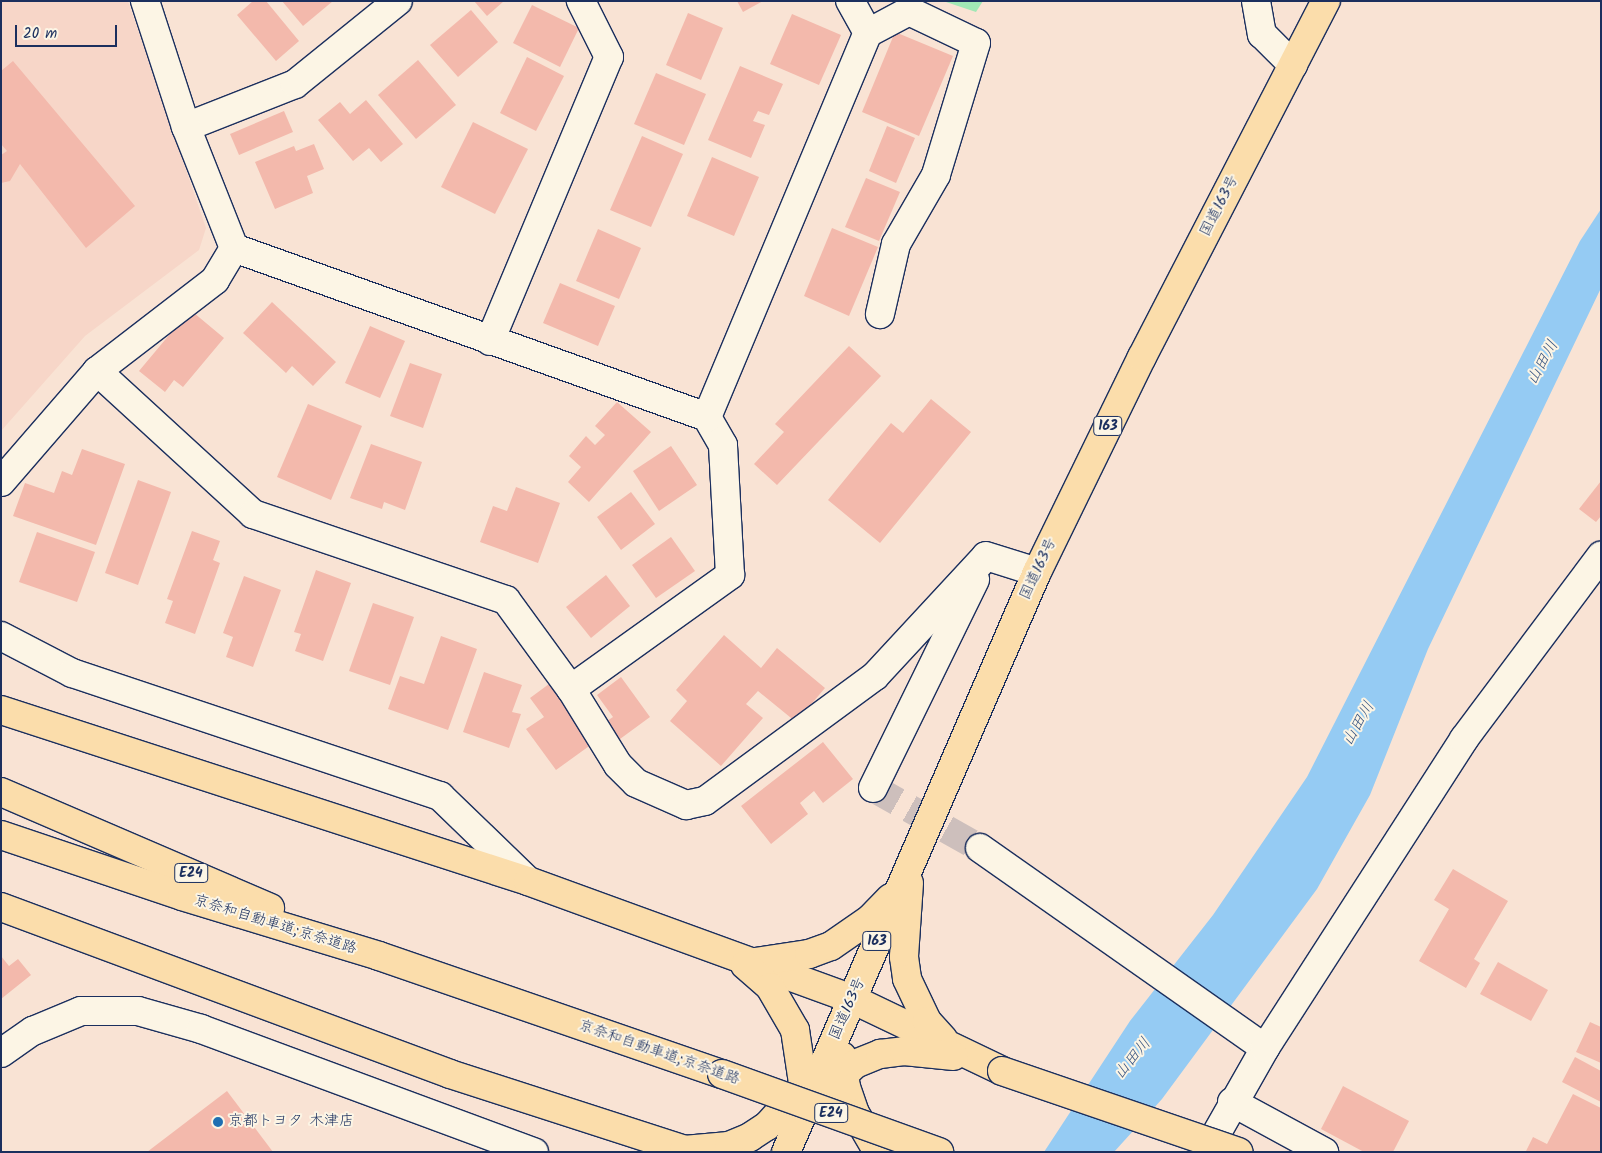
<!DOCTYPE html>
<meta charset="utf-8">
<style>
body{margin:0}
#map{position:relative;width:1602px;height:1153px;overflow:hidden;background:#f9e3d4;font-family:Kalam,"Klee One",sans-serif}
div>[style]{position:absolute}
.built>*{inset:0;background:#f7d6c8}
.green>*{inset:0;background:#a1e8b5}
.water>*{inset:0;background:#95cbf3}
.building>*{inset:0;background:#f3b9ac}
.street-tunnel>*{height:28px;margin-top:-14px;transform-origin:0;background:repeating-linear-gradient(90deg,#cdbfbc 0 28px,transparent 0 42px)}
.roads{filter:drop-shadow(1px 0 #1b2f5e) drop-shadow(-1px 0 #1b2f5e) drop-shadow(0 1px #1b2f5e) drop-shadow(0 -1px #1b2f5e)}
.street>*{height:28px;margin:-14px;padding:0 14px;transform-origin:14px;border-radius:14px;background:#fcf5e5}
.secondary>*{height:28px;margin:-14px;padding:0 14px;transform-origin:14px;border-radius:14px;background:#fcf5e5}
.highway>*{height:28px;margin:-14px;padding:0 14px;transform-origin:14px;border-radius:14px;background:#fbddab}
.bridges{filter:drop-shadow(1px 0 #1b2f5e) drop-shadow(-1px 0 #1b2f5e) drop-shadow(0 1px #1b2f5e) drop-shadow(0 -1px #1b2f5e)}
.highway-bridge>*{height:28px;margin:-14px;padding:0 14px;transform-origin:14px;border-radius:14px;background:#fbddab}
.dots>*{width:14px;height:14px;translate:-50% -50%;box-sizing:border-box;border:2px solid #fcf5e5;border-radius:50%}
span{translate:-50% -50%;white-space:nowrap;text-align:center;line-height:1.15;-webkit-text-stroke:4px #fcf5e5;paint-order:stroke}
.shield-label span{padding:1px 4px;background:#fcf5e5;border:1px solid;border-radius:4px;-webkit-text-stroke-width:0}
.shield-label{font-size:14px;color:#1b2f5e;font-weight:700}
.street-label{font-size:15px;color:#1b2f5e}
.poi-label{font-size:15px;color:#1b2f5e}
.left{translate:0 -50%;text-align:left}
.water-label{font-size:16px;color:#3a5683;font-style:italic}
.frame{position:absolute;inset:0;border:2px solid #1b2f5e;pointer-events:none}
.scale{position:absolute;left:15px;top:25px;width:102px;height:22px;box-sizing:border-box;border:2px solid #1b2f5e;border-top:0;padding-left:6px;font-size:15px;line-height:18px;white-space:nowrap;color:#1b2f5e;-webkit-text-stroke:4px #fcf5e5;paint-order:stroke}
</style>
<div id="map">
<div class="built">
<div style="clip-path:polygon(1px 1px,128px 1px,206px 228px,199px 250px,85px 336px,1px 431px)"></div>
</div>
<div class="green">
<div style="clip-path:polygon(943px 1px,983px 1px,976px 12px)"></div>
</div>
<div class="water">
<div style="clip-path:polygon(1601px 209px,1601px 288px,1428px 649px,1370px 795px,1317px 889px,1162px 1099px,1114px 1152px,1044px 1152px,1130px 1021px,1213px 915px,1307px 777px,1580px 241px)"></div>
</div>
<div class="building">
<div style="clip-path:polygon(253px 1px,266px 1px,299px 41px,276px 61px,237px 15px)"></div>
<div style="clip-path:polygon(282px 1px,333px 1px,303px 26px)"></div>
<div style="clip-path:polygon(474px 1px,504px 1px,487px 16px)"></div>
<div style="clip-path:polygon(737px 1px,763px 1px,743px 12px)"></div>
<div style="clip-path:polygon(532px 5px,579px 28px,560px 67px,513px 43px)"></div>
<div style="clip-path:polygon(471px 10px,498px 42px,458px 77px,430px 45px)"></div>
<div style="clip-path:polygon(688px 13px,723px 28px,701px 80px,666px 65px)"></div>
<div style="clip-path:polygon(792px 14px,841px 35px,819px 85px,770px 64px)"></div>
<div style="clip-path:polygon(895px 32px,953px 56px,919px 136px,862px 112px)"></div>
<div style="clip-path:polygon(527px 57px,564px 76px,536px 131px,500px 113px)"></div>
<div style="clip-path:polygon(418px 60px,456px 105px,416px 139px,378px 95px)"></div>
<div style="clip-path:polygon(13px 61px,135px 206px,86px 248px,20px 164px,10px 181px,1px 183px,1px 155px,7px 151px,1px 144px,1px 71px)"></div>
<div style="clip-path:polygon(740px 66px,783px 84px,769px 115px,758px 111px,753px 121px,765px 125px,751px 158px,708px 140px)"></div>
<div style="clip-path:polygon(656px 73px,706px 94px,684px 145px,634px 124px)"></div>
<div style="clip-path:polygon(366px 100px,403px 144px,381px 162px,369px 148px,353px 161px,318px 120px,340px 102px,350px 114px)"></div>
<div style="clip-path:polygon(284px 111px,293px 132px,239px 155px,230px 134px)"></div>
<div style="clip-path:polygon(473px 122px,528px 149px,495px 214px,441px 187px)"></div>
<div style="clip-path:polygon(887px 126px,915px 138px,896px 183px,869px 171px)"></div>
<div style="clip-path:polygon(642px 136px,683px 154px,651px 227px,610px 210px)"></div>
<div style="clip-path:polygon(314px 144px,324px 169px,307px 176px,313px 193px,275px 209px,255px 162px,294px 146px,296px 151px)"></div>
<div style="clip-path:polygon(712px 157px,759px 177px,734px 236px,687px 216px)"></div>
<div style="clip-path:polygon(866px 178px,900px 192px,879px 241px,845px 227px)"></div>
<div style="clip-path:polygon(832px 228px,878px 247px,849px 316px,804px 296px)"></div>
<div style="clip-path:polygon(598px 229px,641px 248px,619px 299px,576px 281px)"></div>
<div style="clip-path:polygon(560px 283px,615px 306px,598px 346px,543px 323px)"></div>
<div style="clip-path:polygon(272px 302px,336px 362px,313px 386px,292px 366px,286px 373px,243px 333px)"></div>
<div style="clip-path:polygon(194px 313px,224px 338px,183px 387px,174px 380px,165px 392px,139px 371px,185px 316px,188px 319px)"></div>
<div style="clip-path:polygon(370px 326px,405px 341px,380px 398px,345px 383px)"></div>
<div style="clip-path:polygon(849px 346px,881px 376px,777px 485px,754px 464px,784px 432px,775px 424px)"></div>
<div style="clip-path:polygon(410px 363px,442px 374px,423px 428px,390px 416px)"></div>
<div style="clip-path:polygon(931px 399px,971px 432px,880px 543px,828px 500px,891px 423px,903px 433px)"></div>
<div style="clip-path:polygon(617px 402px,651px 432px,589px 502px,568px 482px,581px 467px,569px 456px,586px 436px,595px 445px,605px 435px,595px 426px)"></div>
<div style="clip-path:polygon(308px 404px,362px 426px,331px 500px,277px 477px)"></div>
<div style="clip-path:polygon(371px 444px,422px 462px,405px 510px,384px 502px,382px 509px,350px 498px)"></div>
<div style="clip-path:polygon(671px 446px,697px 485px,659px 511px,633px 471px)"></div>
<div style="clip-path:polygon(82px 449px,125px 464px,96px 545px,13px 516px,25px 483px,54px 493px,62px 471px,72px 475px)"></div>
<div style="clip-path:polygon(138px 480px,171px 492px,138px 585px,105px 573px)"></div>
<div style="clip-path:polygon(1601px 481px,1601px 516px,1596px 522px,1579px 509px)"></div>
<div style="clip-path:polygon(516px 487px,560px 503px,538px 563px,480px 542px,493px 506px,507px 511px)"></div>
<div style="clip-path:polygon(631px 492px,655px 524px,621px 550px,597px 517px)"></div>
<div style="clip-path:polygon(192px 531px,220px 541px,213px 560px,220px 563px,195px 634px,165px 623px,173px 601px,167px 599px)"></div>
<div style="clip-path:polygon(37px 532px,95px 552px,77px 602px,19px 582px)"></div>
<div style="clip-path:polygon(671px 537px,695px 571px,656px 598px,632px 565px)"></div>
<div style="clip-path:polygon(316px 570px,351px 583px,323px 661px,295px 651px,301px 634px,294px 632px)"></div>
<div style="clip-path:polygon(606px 575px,630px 606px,591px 638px,566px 607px)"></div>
<div style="clip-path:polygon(244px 576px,281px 590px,253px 667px,226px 657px,233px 637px,223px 633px)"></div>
<div style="clip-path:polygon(373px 603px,414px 617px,390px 685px,349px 671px)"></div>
<div style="clip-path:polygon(724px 635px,761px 668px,777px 648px,825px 688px,796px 722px,758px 691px,746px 704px,763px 718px,721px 766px,670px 721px,687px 701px,676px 690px)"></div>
<div style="clip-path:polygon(441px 636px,477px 649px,448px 730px,388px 709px,400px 676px,424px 684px)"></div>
<div style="clip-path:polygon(484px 672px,522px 685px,512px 712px,521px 714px,509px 748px,463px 732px)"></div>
<div style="clip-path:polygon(621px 677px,650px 717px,620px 739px,607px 721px,613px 717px,597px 695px)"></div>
<div style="clip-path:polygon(549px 684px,592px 744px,556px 770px,526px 729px,544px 717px,530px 698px)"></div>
<div style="clip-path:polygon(823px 742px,853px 779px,823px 803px,814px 791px,800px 803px,808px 814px,771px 844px,741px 806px)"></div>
<div style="clip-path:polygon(1453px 869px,1508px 901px,1474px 959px,1480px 963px,1466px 988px,1419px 961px,1449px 909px,1434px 900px)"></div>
<div style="clip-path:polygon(1px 956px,9px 966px,18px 959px,31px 975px,1px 999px)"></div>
<div style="clip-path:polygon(1498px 962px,1548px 990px,1531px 1021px,1480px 994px)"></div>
<div style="clip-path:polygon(1590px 1022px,1601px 1027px,1601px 1063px,1576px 1052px)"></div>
<div style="clip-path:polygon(1575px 1057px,1601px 1071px,1601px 1102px,1562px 1082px)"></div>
<div style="clip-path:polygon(1343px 1086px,1409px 1121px,1393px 1152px,1364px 1152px,1321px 1129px)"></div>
<div style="clip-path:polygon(227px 1091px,273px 1152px,147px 1152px)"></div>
<div style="clip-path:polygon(1573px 1094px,1601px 1108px,1601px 1152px,1526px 1151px,1533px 1137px,1547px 1144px)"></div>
</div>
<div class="street-tunnel">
<div style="left:873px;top:788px;width:123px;rotate:29.3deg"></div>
</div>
<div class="roads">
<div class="street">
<div style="left:1256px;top:1px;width:34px;rotate:80deg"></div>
<div style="left:1262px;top:34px;width:44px;rotate:45deg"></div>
<div style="left:868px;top:33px;width:47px;rotate:-28.2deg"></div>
<div style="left:909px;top:11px;width:74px;rotate:25.5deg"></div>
<div style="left:976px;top:43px;width:138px;rotate:106.9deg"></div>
<div style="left:936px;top:175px;width:80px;rotate:120.1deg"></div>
<div style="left:896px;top:244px;width:72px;rotate:102.9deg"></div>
<div style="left:186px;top:127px;width:117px;rotate:-21.5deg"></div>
<div style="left:295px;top:84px;width:132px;rotate:-38.9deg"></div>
<div style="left:490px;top:341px;width:308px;rotate:-67.3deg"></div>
<div style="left:609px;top:57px;width:63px;rotate:-116.6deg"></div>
<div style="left:97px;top:371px;width:212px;rotate:42.5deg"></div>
<div style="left:253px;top:514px;width:267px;rotate:18.8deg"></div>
<div style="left:506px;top:600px;width:110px;rotate:53.9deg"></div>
<div style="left:571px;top:689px;width:196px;rotate:-35.6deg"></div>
<div style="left:730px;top:575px;width:130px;rotate:-93.1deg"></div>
<div style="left:723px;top:445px;width:32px;rotate:-120deg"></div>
<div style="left:707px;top:417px;width:502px;rotate:-160.34deg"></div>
<div style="left:234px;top:248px;width:130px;rotate:-111.6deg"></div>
<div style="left:186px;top:127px;width:133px;rotate:-108deg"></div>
<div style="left:707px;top:417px;width:416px;rotate:-67.3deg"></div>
<div style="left:868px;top:33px;width:37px;rotate:-119deg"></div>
<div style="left:1px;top:482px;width:147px;rotate:-49.1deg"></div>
<div style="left:97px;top:371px;width:149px;rotate:-37.6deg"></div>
<div style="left:215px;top:280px;width:37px;rotate:-59deg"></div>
<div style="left:571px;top:689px;width:89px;rotate:58.3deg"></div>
<div style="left:618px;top:765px;width:25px;rotate:45deg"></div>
<div style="left:636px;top:783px;width:55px;rotate:23.7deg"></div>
<div style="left:686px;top:805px;width:19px;rotate:-12deg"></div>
<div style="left:705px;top:801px;width:211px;rotate:-36.3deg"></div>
<div style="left:875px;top:676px;width:163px;rotate:-47.2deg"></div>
<div style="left:986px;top:556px;width:53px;rotate:17.4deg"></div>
<div style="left:873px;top:788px;width:232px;rotate:-63.9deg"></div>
<div style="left:980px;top:848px;width:348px;rotate:35.1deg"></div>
<div style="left:1232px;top:1102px;width:105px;rotate:28.5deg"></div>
</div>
<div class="secondary">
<div style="left:1px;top:636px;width:80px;rotate:27.5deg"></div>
<div style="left:72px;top:673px;width:388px;rotate:18.5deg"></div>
<div style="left:440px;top:796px;width:122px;rotate:44deg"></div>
<div style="left:1px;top:1053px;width:39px;rotate:-35deg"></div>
<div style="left:33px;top:1031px;width:52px;rotate:-22.6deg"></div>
<div style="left:81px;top:1011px;width:57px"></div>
<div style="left:138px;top:1011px;width:66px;rotate:15.9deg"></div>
<div style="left:201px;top:1029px;width:355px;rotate:20.3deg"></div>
<div style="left:1206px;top:1152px;width:120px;rotate:-60.4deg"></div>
<div style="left:1265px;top:1048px;width:368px;rotate:-57.2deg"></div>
<div style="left:1464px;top:739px;width:229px;rotate:-53.2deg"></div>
</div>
<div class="highway">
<div style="left:1px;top:710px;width:554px;rotate:17.98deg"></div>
<div style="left:528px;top:881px;width:345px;rotate:20deg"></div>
<div style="left:852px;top:999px;width:166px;rotate:25.6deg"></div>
<div style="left:1px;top:792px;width:293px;rotate:23.3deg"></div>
<div style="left:1px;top:835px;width:191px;rotate:18.6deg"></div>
<div style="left:182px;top:896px;width:206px;rotate:16.9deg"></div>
<div style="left:379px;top:956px;width:363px;rotate:19deg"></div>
<div style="left:909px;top:883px;width:74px;rotate:93.9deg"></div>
<div style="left:904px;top:957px;width:22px;rotate:82deg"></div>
<div style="left:907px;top:979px;width:47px;rotate:64.5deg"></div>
<div style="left:927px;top:1021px;width:24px;rotate:48deg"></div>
<div style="left:1px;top:907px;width:479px;rotate:20.4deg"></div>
<div style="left:450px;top:1074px;width:253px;rotate:17.9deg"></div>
<div style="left:755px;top:962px;width:55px;rotate:-8.4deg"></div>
<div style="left:809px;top:954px;width:23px;rotate:-20deg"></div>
<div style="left:831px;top:946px;width:47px;rotate:-34.7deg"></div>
<div style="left:870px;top:919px;width:29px;rotate:-46deg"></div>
<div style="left:745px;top:965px;width:33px;rotate:41deg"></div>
<div style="left:770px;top:987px;width:50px;rotate:59.8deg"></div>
<div style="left:795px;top:1030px;width:54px;rotate:81.4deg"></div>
<div style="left:803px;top:1083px;width:20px;rotate:96deg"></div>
<div style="left:842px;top:1056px;width:31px;rotate:83deg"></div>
<div style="left:846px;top:1087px;width:28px;rotate:71deg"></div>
<div style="left:855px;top:1113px;width:45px;rotate:59.5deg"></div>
<div style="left:813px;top:1104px;width:58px;rotate:-43.6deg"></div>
<div style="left:855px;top:1064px;width:27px;rotate:-22deg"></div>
<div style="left:880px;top:1054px;width:24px;rotate:-7deg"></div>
<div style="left:904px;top:1051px;width:50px;rotate:5.7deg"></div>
<div style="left:684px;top:1150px;width:45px;rotate:-5.1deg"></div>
<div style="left:729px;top:1146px;width:23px;rotate:-23deg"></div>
<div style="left:750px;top:1137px;width:20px;rotate:-33deg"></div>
<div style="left:767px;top:1126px;width:58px;rotate:-47.8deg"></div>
<div style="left:786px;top:1152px;width:632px;rotate:-66.6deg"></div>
<div style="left:1037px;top:572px;width:239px;rotate:-64deg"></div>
<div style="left:1142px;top:357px;width:401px;rotate:-62.7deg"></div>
</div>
</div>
<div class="bridges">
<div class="highway-bridge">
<div style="left:1002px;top:1071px;width:250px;rotate:18.9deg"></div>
<div style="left:722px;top:1074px;width:231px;rotate:19.8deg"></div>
</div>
</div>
<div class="dots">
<div style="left:218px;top:1122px;background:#1f6fb2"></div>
</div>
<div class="shield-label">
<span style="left:1108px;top:426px">163</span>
<span style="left:191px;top:873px">E24</span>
<span style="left:877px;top:941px">163</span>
<span style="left:831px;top:1113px">E24</span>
</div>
<div class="street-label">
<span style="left:1220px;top:206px;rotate:-63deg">国道163号</span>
<span style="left:1039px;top:569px;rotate:-65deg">国道163号</span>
<span style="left:275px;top:925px;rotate:17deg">京奈和自動車道;京奈道路</span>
<span style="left:848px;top:1009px;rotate:-66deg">国道163号</span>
<span style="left:659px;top:1053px;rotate:19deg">京奈和自動車道;京奈道路</span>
</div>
<div class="poi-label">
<span class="left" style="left:228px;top:1122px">京都トヨタ 木津店</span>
</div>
<div class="water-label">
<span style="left:1543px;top:363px;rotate:-61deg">山田川</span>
<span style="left:1359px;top:724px;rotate:-60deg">山田川</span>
<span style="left:1133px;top:1059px;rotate:-51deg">山田川</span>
</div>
<div class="frame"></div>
<div class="scale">20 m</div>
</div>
